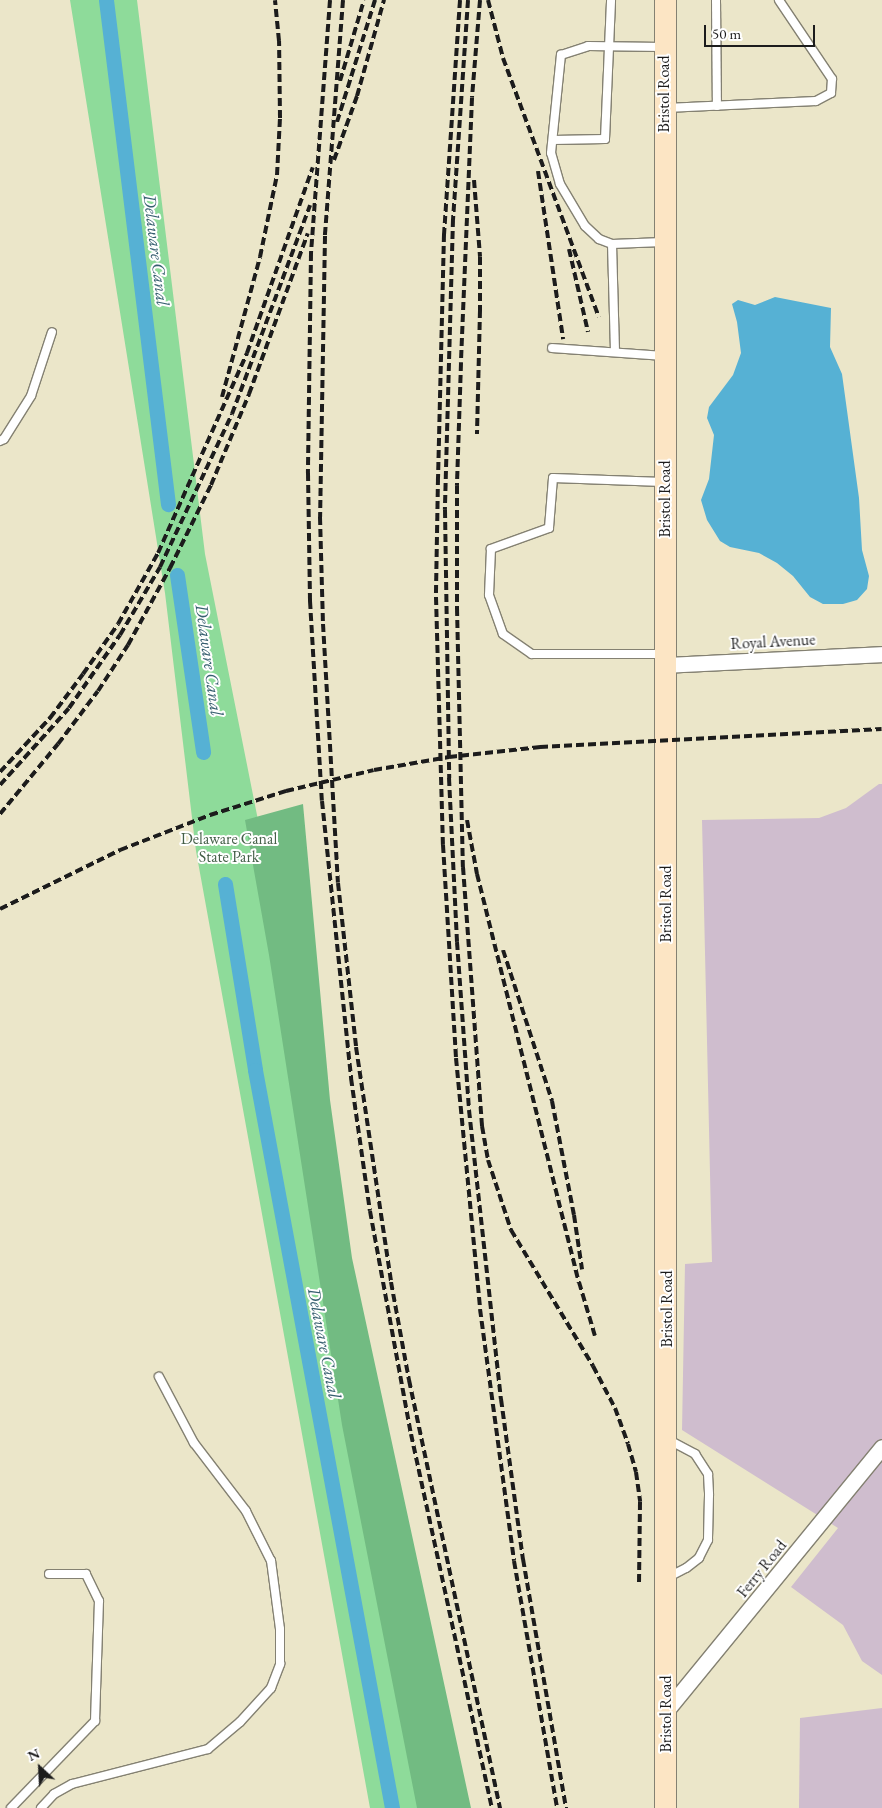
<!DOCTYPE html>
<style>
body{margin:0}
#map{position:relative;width:882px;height:1808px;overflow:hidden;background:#ebe6c9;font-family:"EB Garamond",serif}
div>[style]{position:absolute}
.industrial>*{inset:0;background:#cfbdce}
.green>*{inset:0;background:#8edb9a}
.forest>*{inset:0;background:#72bb82}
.water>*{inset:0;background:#56b1d4}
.canal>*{height:15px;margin:-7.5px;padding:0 7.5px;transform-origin:7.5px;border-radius:7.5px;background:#56b1d4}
.roads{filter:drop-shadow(1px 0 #848172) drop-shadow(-1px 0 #848172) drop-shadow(0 1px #848172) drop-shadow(0 -1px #848172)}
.lane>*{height:8px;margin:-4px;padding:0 4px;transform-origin:4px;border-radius:4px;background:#fff}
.street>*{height:15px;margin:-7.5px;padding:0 7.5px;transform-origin:7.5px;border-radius:7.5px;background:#fff}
.secondary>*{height:21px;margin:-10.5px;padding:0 10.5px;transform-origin:10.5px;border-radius:10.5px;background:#fce5c4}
.rail>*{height:4px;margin-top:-2px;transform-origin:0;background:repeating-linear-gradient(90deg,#1c1c1c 0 8px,transparent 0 12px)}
span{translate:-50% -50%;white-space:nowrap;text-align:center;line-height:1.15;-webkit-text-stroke:4px #fff;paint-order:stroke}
.street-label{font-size:16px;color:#1c1c1c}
.park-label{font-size:16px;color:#445f48}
.water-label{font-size:18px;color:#365f6f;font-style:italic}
.north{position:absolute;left:15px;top:1743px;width:50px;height:50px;-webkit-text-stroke:4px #fff;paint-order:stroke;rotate:335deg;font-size:14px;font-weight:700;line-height:20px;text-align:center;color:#1c1c1c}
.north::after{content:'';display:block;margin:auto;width:18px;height:22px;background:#1c1c1c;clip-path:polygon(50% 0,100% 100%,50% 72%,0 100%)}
.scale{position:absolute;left:704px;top:25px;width:111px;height:22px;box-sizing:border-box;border:2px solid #1c1c1c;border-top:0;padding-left:6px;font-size:15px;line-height:18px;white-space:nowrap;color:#1c1c1c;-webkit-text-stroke:4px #fff;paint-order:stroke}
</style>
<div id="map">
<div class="industrial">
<div style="clip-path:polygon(879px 784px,882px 784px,882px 1675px,862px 1661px,843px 1625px,791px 1587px,838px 1528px,682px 1430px,685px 1264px,712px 1262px,702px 820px,819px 818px,846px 808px)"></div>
<div style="clip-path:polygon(882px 1708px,882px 1808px,799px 1808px,800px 1718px)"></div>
</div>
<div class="green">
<div style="clip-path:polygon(70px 0,137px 0,205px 554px,260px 830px,418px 1808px,370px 1808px,196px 851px,165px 593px)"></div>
</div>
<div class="forest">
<div style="clip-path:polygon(303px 804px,330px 1100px,352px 1258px,471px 1808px,417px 1808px,342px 1425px,269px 955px,245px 820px)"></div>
</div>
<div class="water">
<div style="clip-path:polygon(775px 297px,831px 308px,830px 347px,842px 374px,859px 498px,862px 550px,869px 576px,867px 589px,857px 600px,843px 604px,823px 604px,810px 597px,793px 576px,777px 563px,759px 553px,730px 547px,720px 541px,707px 520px,701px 500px,709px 479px,714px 435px,707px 418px,709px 407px,733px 375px,741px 353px,737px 322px,732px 304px,738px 300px,755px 305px)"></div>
</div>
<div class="canal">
<div style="left:106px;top:0;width:508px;rotate:82.99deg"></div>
<div style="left:177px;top:575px;width:179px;rotate:81.6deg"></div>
<div style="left:225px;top:884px;width:188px;rotate:80.8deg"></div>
<div style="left:255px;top:1070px;width:751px;rotate:79.48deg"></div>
</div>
<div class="roads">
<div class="lane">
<div style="left:716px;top:0;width:106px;rotate:89.5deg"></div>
<div style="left:666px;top:108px;width:150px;rotate:-2.7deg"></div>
<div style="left:816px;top:101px;width:17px;rotate:-28deg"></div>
<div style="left:831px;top:93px;width:14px;rotate:-86deg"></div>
<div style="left:832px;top:79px;width:95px;rotate:-123.9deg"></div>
<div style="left:553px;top:140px;width:52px;rotate:-1.1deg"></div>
<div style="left:605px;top:139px;width:139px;rotate:-87.5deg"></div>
<div style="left:663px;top:242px;width:51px;rotate:177.8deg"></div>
<div style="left:612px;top:244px;width:14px;rotate:-159deg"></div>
<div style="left:599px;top:239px;width:19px;rotate:-137deg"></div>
<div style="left:585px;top:226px;width:49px;rotate:-120.8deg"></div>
<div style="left:560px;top:184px;width:32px;rotate:-106deg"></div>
<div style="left:551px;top:153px;width:99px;rotate:-84.2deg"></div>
<div style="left:561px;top:55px;width:28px;rotate:-18deg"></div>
<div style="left:588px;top:46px;width:75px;rotate:0.8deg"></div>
<div style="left:612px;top:244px;width:108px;rotate:88.4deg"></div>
<div style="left:552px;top:348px;width:112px;rotate:4.1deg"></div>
<div style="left:0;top:441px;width:4px;rotate:-27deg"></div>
<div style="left:4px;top:439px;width:51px;rotate:-57.9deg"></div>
<div style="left:31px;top:396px;width:67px;rotate:-71.8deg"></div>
<div style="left:663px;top:482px;width:110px;rotate:-177.9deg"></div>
<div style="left:553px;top:478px;width:50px;rotate:94.6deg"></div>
<div style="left:549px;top:528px;width:62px;rotate:160.1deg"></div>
<div style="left:491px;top:549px;width:46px;rotate:92.5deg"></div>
<div style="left:489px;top:595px;width:41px;rotate:70.3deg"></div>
<div style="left:503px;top:634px;width:35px;rotate:35deg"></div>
<div style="left:532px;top:654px;width:131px"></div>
<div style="left:667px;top:1439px;width:32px;rotate:28deg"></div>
<div style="left:695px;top:1454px;width:24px;rotate:57deg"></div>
<div style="left:708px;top:1474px;width:21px;rotate:87deg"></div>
<div style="left:709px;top:1495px;width:45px;rotate:91.3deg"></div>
<div style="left:708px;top:1540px;width:20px;rotate:117deg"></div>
<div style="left:699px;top:1558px;width:16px;rotate:142deg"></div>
<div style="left:686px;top:1568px;width:20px;rotate:153deg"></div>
<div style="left:11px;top:1808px;width:121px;rotate:-46deg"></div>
<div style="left:95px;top:1721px;width:120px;rotate:-88.1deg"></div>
<div style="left:99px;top:1601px;width:30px;rotate:-116deg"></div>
<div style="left:86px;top:1574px;width:37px;rotate:180deg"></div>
<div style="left:41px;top:1808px;width:19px;rotate:-47deg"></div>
<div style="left:54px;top:1794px;width:21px;rotate:-29deg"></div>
<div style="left:72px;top:1784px;width:140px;rotate:-14.4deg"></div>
<div style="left:208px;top:1749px;width:42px;rotate:-40.2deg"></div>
<div style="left:240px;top:1722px;width:46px;rotate:-47.6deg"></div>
<div style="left:271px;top:1688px;width:26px;rotate:-69deg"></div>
<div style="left:280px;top:1664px;width:35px;rotate:-90deg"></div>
<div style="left:280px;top:1629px;width:69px;rotate:-97.5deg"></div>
<div style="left:271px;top:1561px;width:56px;rotate:-116.6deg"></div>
<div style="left:246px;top:1511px;width:86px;rotate:-127.4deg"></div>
<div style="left:194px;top:1443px;width:75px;rotate:-117.9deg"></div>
</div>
<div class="street">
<div style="left:665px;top:665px;width:217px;rotate:-2.9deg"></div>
<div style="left:666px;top:1711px;width:341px;rotate:-50.7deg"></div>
</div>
<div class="secondary">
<div style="left:665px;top:0;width:1808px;rotate:90deg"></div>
</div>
</div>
<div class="rail">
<div style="left:330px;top:0;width:254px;rotate:94.3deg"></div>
<div style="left:311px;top:253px;width:220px;rotate:90.8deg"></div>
<div style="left:308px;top:473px;width:128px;rotate:89.1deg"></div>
<div style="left:310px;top:601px;width:200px;rotate:86.6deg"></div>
<div style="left:322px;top:801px;width:279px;rotate:84deg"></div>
<div style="left:351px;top:1078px;width:134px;rotate:81.9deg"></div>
<div style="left:370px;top:1211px;width:227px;rotate:79.6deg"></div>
<div style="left:411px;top:1434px;width:383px;rotate:77.8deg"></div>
<div style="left:343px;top:0;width:237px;rotate:94.4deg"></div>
<div style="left:325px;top:236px;width:281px;rotate:91deg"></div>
<div style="left:320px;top:517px;width:107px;rotate:88.4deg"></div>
<div style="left:323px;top:624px;width:259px;rotate:86.7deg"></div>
<div style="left:338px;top:883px;width:165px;rotate:83.7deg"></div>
<div style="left:356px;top:1047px;width:238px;rotate:81.5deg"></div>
<div style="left:391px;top:1282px;width:100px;rotate:79.6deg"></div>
<div style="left:409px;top:1380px;width:438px;rotate:78deg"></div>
<div style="left:460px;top:0;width:235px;rotate:93.9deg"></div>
<div style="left:444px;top:234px;width:243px;rotate:91.4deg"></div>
<div style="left:438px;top:477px;width:120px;rotate:91deg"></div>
<div style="left:436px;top:597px;width:248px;rotate:88.4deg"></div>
<div style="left:443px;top:845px;width:213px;rotate:86.5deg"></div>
<div style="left:456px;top:1058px;width:252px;rotate:84.5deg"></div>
<div style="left:480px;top:1309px;width:254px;rotate:82.3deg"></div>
<div style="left:514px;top:1561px;width:251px;rotate:80.1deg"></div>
<div style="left:468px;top:0;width:220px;rotate:93.9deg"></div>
<div style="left:453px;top:219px;width:291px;rotate:91.6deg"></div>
<div style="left:445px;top:510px;width:268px;rotate:89.1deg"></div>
<div style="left:449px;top:778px;width:164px;rotate:87.2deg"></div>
<div style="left:457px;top:942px;width:168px;rotate:85.9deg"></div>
<div style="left:469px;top:1110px;width:291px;rotate:83.7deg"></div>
<div style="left:501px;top:1399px;width:162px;rotate:82.2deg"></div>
<div style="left:523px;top:1559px;width:253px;rotate:80.2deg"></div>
<div style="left:480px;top:0;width:98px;rotate:94.7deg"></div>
<div style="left:472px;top:98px;width:265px;rotate:92.4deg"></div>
<div style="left:461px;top:363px;width:123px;rotate:91.9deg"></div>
<div style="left:457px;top:486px;width:122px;rotate:90deg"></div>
<div style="left:457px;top:608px;width:259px;rotate:88.7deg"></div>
<div style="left:463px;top:867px;width:260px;rotate:85.8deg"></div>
<div style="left:482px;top:1126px;width:35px;rotate:80deg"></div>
<div style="left:488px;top:1160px;width:74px;rotate:71.8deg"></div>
<div style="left:511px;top:1230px;width:159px;rotate:58.9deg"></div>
<div style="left:593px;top:1366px;width:47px;rotate:62.4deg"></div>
<div style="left:615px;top:1408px;width:38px;rotate:70deg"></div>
<div style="left:628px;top:1444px;width:29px;rotate:74deg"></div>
<div style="left:636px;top:1472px;width:30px;rotate:82deg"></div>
<div style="left:640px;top:1502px;width:81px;rotate:90.7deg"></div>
<div style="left:488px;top:0;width:60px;rotate:75.5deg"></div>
<div style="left:503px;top:58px;width:276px;rotate:69.7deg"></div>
<div style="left:340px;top:81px;width:84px;rotate:-73.5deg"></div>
<div style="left:337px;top:122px;width:128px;rotate:-72.7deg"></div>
<div style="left:334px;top:160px;width:68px;rotate:-70.2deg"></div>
<div style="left:357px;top:96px;width:100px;rotate:-74.3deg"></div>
<div style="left:538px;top:171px;width:170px;rotate:81.5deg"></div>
<div style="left:474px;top:180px;width:77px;rotate:85.5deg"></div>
<div style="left:480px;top:257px;width:53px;rotate:90deg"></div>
<div style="left:480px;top:310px;width:124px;rotate:91.4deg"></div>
<div style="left:569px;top:249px;width:85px;rotate:77.1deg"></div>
<div style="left:222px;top:397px;width:145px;rotate:-74.8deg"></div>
<div style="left:260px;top:257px;width:84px;rotate:-78.3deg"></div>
<div style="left:277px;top:175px;width:57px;rotate:-87deg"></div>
<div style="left:280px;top:118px;width:77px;rotate:-90.7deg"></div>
<div style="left:279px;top:41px;width:41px;rotate:-95.6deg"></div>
<div style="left:0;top:772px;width:74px;rotate:-47.2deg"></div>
<div style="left:50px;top:718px;width:55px;rotate:-53.1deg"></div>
<div style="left:83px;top:674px;width:61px;rotate:-55deg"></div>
<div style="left:118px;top:624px;width:81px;rotate:-60.6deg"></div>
<div style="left:158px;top:553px;width:219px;rotate:-66deg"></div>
<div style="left:247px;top:353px;width:197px;rotate:-70.5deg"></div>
<div style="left:0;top:785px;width:103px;rotate:-48.1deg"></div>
<div style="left:69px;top:708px;width:89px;rotate:-55.1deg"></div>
<div style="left:120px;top:635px;width:79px;rotate:-59.5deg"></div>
<div style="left:160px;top:567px;width:169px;rotate:-64.8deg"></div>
<div style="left:232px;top:414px;width:223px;rotate:-69.5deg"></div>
<div style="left:0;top:814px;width:91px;rotate:-50.4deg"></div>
<div style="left:58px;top:744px;width:66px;rotate:-53deg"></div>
<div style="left:98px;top:691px;width:55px;rotate:-56.9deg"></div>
<div style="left:128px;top:645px;width:88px;rotate:-61.4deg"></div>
<div style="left:170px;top:568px;width:93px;rotate:-63.7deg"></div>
<div style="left:211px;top:485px;width:99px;rotate:-67.3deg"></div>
<div style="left:249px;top:394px;width:171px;rotate:-69.9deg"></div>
<div style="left:467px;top:820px;width:55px;rotate:79.5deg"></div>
<div style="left:477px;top:874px;width:421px;rotate:76deg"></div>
<div style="left:579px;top:1282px;width:56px;rotate:73.5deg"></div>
<div style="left:0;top:909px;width:134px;rotate:-26.2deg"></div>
<div style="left:120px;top:850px;width:97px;rotate:-21.3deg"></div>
<div style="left:210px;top:815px;width:80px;rotate:-17.5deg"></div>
<div style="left:286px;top:791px;width:90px;rotate:-13.4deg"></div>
<div style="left:374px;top:770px;width:76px;rotate:-9.8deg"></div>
<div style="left:449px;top:757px;width:92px;rotate:-6.3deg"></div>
<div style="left:540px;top:747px;width:342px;rotate:-3deg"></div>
<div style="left:503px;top:950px;width:159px;rotate:72deg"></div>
<div style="left:552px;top:1101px;width:116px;rotate:79.1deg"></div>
<div style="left:574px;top:1215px;width:55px;rotate:81.6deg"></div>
</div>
<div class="street-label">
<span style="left:664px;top:94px;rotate:-90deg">Bristol Road</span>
<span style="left:665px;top:499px;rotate:-90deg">Bristol Road</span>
<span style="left:773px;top:642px;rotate:-3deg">Royal Avenue</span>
<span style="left:666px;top:904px;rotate:-90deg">Bristol Road</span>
<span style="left:667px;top:1309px;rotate:-90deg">Bristol Road</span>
<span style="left:762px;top:1569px;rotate:-51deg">Ferry Road</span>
<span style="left:666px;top:1714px;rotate:-90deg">Bristol Road</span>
</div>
<div class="park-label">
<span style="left:229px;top:848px">Delaware Canal<br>State Park</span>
</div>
<div class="water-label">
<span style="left:156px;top:250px;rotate:83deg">Delaware Canal</span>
<span style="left:209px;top:660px;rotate:82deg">Delaware Canal</span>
<span style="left:324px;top:1343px;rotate:79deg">Delaware Canal</span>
</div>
<div class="north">N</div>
<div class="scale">50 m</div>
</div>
